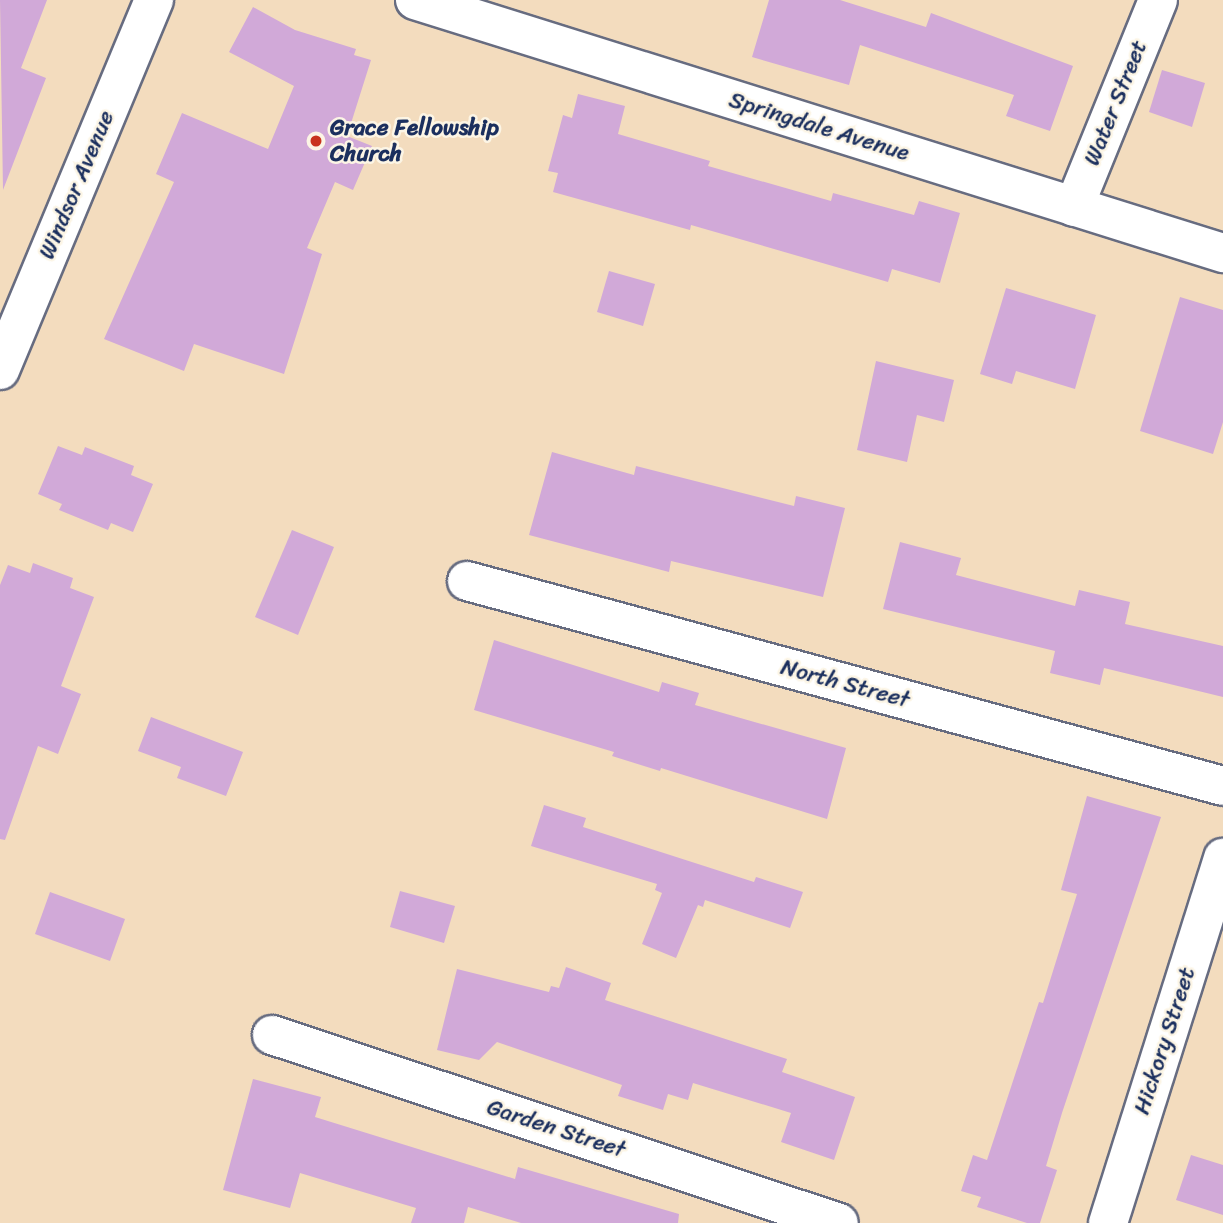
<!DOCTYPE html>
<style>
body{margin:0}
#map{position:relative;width:1223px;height:1223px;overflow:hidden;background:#f3dcbe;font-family:Sriracha,sans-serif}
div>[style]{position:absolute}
.building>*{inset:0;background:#d1a9d8}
.roads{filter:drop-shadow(2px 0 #676c80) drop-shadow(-2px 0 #676c80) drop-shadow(0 2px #676c80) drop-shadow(0 -2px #676c80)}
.minor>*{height:38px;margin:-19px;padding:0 19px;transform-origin:19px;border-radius:19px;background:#fff}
.dots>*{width:19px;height:19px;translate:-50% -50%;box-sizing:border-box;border:4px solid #fcf5e5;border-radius:50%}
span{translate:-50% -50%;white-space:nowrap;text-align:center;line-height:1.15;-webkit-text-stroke:5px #fcf5e5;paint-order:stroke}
.street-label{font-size:23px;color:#1b2f5e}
.poi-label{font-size:23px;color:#1b2f5e;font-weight:700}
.left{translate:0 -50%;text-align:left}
</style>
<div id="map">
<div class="building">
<div style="clip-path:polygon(0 0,47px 0,21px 68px,46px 78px,3px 190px)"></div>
<div style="clip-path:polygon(769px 0,840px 0,926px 27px,931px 13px,1073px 66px,1050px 131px,1006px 116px,1014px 95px,860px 45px,849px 85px,752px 57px)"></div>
<div style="clip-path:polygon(253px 7px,295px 30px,356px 49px,354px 55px,371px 60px,347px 136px,372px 146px,353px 190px,335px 182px,307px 248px,322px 254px,284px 374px,194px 344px,184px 371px,104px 339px,174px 182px,156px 174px,182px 113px,268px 149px,294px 86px,229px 52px)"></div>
<div style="clip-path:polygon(1162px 70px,1205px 83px,1192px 127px,1149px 112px)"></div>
<div style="clip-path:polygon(578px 94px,625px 106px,618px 134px,710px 161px,708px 166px,831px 201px,833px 193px,914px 215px,919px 201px,960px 213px,940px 283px,892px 269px,888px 282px,691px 225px,690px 230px,553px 192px,558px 173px,548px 171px,563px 115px,572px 118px)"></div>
<div style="clip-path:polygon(609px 271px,655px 284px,643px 326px,597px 312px)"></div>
<div style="clip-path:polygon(1006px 288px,1096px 315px,1075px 389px,1016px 371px,1012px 384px,980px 374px)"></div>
<div style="clip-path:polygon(1180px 297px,1223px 310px,1223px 422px,1213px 454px,1140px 431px)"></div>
<div style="clip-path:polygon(876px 361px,954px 380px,944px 422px,917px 415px,907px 462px,857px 450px)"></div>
<div style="clip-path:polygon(58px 446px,82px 455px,85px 447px,134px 466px,131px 475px,153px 484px,133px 532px,111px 523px,108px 530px,59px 510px,62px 504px,38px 494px)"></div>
<div style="clip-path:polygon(552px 452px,634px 475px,636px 466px,794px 506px,796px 496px,845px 508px,823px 597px,671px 561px,669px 572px,529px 535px)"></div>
<div style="clip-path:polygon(292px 530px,334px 547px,298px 635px,255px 617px)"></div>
<div style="clip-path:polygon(900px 542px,961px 558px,956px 575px,1075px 606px,1079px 590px,1130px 602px,1125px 624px,1223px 646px,1223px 697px,1104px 668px,1100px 685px,1050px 673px,1055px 651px,883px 609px)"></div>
<div style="clip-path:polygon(33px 563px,73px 578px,70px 588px,94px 597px,61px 686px,81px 694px,58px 754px,38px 746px,5px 840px,0 839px,0 585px,8px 565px,30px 573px)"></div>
<div style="clip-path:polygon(494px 640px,659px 692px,662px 682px,699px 693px,695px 705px,846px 748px,827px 819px,661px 768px,660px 771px,612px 756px,614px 752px,474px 710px)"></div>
<div style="clip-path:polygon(151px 717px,243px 752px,226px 796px,177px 778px,181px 767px,138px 751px)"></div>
<div style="clip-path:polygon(1087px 796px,1161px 817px,1062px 1113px,1046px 1166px,1057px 1170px,1040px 1223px,1027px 1223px,977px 1207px,981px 1197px,961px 1191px,973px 1155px,987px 1160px,1039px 1002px,1043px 1003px,1077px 894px,1061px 890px)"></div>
<div style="clip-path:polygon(544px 805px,586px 818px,583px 827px,754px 882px,756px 877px,803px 892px,790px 928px,705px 900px,703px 907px,698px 905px,676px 958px,642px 944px,662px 893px,655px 890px,657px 884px,531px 846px)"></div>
<div style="clip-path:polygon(400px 891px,455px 906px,444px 943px,390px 927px)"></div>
<div style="clip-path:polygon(50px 892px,125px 919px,110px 961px,35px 934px)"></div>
<div style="clip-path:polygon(566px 967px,611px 983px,605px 1000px,787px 1059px,782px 1072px,855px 1097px,834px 1160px,781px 1142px,791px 1113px,693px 1083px,688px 1100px,668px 1094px,663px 1110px,618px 1096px,622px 1085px,497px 1042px,479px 1060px,437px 1050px,457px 969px,549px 992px,551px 986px,559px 988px)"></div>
<div style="clip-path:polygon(253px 1079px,321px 1097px,315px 1117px,515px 1179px,518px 1167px,679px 1214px,678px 1223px,521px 1223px,468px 1207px,464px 1223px,411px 1223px,416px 1208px,300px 1173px,290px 1208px,223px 1190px)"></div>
<div style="clip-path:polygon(1191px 1155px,1223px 1165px,1223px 1215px,1176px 1200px)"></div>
</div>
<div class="roads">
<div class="minor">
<div style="left:415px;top:0;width:847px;rotate:17.39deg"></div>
<div style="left:1074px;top:207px;width:223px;rotate:-67.9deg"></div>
<div style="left:0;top:370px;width:401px;rotate:-67.4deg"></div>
<div style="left:467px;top:581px;width:783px;rotate:15.17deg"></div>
<div style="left:272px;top:1035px;width:597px;rotate:18.34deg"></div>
<div style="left:1108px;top:1223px;width:383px;rotate:-72.5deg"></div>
</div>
</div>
<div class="dots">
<div style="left:316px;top:141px;background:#c8321e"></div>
</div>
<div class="street-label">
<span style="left:1116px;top:103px;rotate:-68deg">Water Street</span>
<span style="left:819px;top:127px;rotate:17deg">Springdale Avenue</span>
<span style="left:77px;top:185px;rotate:-67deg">Windsor Avenue</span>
<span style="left:845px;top:684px;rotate:15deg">North Street</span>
<span style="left:1165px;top:1041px;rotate:-72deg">Hickory Street</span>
<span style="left:556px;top:1129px;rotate:18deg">Garden Street</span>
</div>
<div class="poi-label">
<span class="left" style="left:330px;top:141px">Grace Fellowship<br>Church</span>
</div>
</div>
